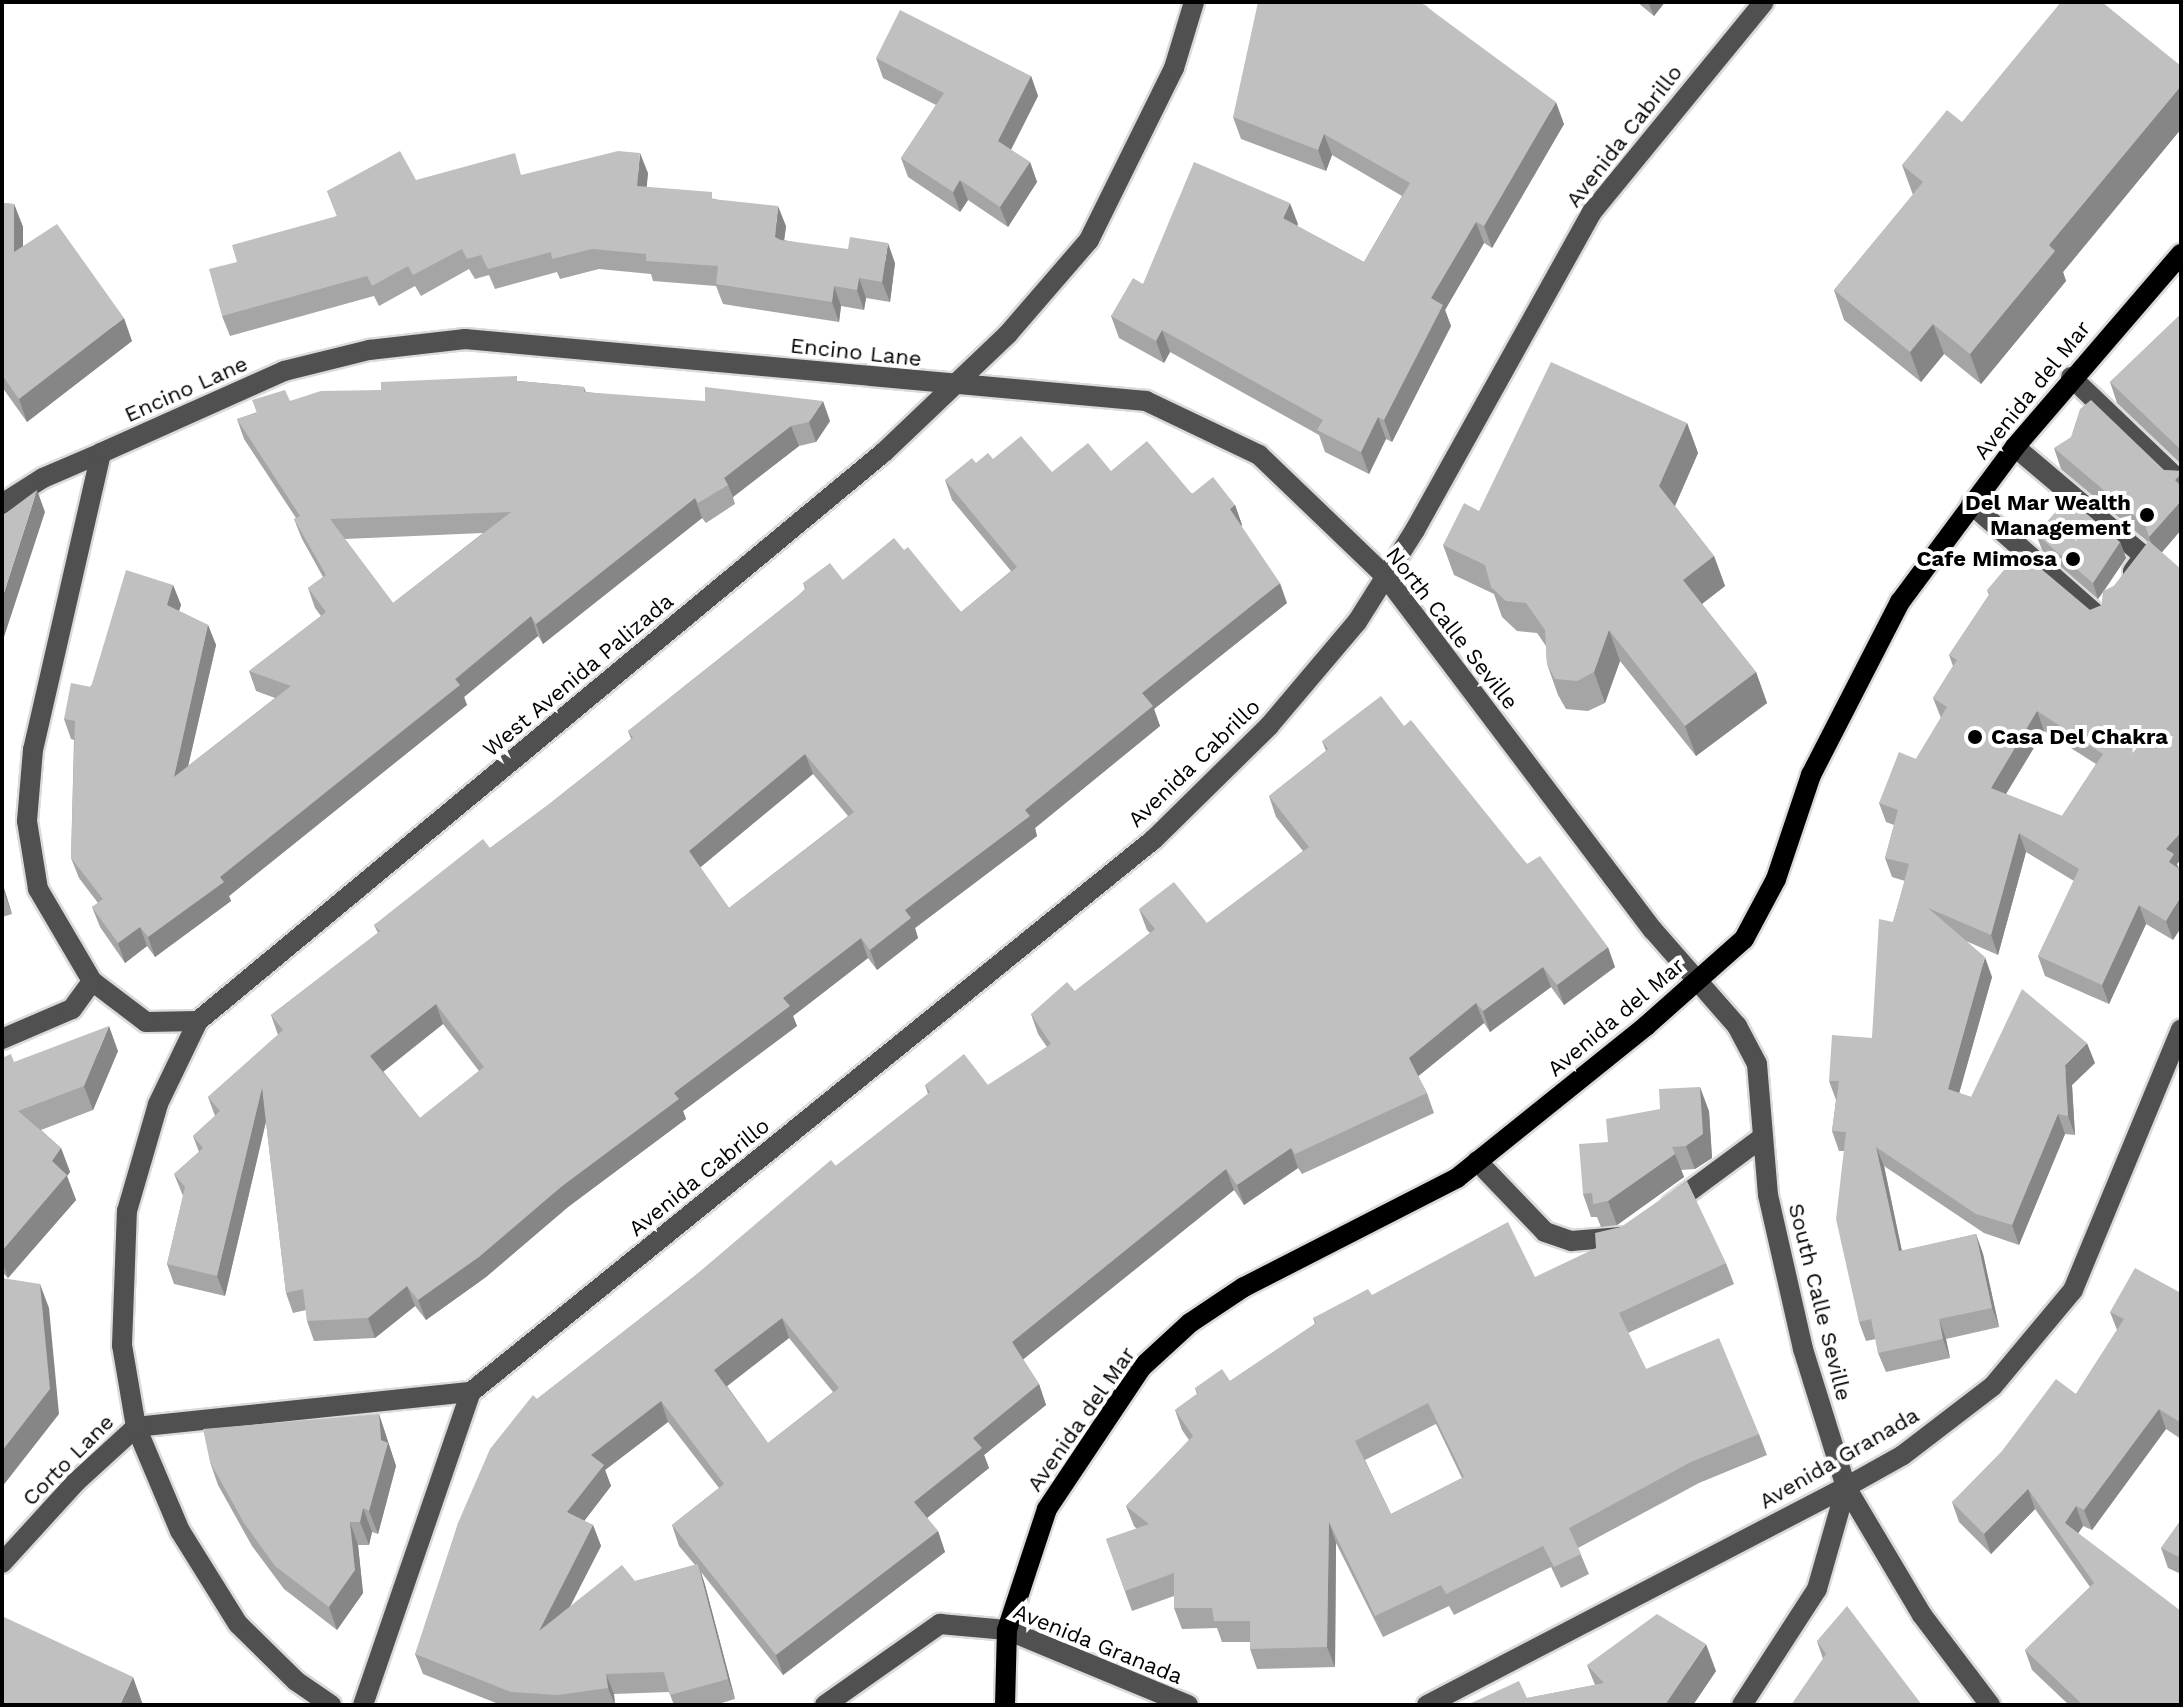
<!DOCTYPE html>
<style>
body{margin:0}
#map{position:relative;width:2183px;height:1707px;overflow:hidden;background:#fff;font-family:"Work Sans",sans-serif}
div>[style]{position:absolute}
.roads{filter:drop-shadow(2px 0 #dbdbdb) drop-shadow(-2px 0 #dbdbdb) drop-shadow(0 2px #dbdbdb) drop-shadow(0 -2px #dbdbdb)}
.minor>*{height:20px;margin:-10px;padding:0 10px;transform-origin:10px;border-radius:10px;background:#505050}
.major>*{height:20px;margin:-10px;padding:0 10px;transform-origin:10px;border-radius:10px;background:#000}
.wall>*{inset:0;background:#a5a5a5}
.shaded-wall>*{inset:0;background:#868686}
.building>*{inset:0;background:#c0c0c0}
.dots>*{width:22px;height:22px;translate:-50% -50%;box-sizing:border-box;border:4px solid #fff;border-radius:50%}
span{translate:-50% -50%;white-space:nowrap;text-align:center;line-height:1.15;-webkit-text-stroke:8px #fff;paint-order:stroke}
.street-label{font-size:22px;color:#000}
.poi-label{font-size:22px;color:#000;font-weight:700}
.right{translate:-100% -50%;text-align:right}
.left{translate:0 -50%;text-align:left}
.frame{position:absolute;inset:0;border:4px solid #000;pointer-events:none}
</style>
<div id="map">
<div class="roads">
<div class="minor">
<div style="left:2071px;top:377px;width:152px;rotate:43.7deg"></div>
<div style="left:2015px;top:447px;width:169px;rotate:40.2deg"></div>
<div style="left:2144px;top:556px;width:19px;rotate:126deg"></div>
<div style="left:2px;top:504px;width:49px;rotate:-32.4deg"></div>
<div style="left:43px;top:478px;width:63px;rotate:-23.3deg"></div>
<div style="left:1971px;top:504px;width:171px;rotate:41.4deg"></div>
<div style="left:198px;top:1021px;width:52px;rotate:178.9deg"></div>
<div style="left:146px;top:1022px;width:68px;rotate:-142.8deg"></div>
<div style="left:92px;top:981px;width:107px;rotate:-120.4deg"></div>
<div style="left:38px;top:889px;width:69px;rotate:-99.2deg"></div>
<div style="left:27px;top:821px;width:71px;rotate:-85.2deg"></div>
<div style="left:33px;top:750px;width:305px;rotate:-77.1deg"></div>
<div style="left:101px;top:453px;width:201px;rotate:-24.1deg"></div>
<div style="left:284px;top:371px;width:88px;rotate:-13.9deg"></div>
<div style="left:369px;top:350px;width:97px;rotate:-6.5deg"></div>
<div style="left:465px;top:339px;width:684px;rotate:5.2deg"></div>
<div style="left:1146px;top:401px;width:125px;rotate:25.5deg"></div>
<div style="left:1259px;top:455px;width:175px;rotate:43.8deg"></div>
<div style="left:1385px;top:576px;width:444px;rotate:52.9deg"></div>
<div style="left:1653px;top:930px;width:128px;rotate:48.8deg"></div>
<div style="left:1737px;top:1026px;width:43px;rotate:62.2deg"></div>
<div style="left:1757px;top:1064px;width:131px;rotate:85.2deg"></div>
<div style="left:1768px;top:1195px;width:158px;rotate:77.2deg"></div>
<div style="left:1803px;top:1349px;width:145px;rotate:72.7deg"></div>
<div style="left:1846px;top:1487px;width:149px;rotate:59.3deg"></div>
<div style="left:1922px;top:1615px;width:113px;rotate:52.9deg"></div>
<div style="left:2px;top:1039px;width:76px;rotate:-23.2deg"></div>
<div style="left:72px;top:1009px;width:34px;rotate:-54deg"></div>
<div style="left:1477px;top:1161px;width:98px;rotate:46.2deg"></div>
<div style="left:1545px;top:1232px;width:28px;rotate:19deg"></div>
<div style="left:1571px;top:1241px;width:50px;rotate:-4.6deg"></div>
<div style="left:1671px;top:1205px;width:114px;rotate:-36.5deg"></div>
<div style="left:136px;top:1427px;width:337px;rotate:-6deg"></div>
<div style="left:2px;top:1563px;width:110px;rotate:-47.6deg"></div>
<div style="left:76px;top:1482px;width:81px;rotate:-42.5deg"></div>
<div style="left:331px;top:1705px;width:42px;rotate:-145.6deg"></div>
<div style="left:296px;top:1681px;width:81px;rotate:-135.5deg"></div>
<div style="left:238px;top:1624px;width:110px;rotate:-121.9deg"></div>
<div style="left:180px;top:1531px;width:113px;rotate:-112.9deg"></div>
<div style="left:136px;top:1427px;width:83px;rotate:-99.7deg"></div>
<div style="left:122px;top:1345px;width:134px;rotate:-87.9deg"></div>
<div style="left:127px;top:1211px;width:111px;rotate:-73.8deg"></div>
<div style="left:158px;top:1104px;width:92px;rotate:-64.3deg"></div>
<div style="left:198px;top:1021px;width:891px;rotate:-39.67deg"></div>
<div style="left:884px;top:452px;width:171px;rotate:-43.6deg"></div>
<div style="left:1008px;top:334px;width:124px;rotate:-49.2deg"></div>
<div style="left:1089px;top:240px;width:192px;rotate:-63.7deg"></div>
<div style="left:1174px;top:68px;width:69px;rotate:-73.1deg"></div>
<div style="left:363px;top:1705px;width:331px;rotate:-71deg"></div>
<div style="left:471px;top:1392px;width:877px;rotate:-38.99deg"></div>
<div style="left:1153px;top:840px;width:163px;rotate:-44.5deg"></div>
<div style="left:1269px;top:726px;width:136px;rotate:-49.8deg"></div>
<div style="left:1357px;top:622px;width:109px;rotate:-57.8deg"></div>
<div style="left:1415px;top:530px;width:364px;rotate:-60.9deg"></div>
<div style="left:1592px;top:212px;width:271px;rotate:-50.7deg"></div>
<div style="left:825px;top:1705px;width:141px;rotate:-35.2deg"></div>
<div style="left:940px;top:1624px;width:67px;rotate:5.1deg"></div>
<div style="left:1007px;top:1630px;width:196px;rotate:22.5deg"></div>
<div style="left:1427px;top:1705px;width:472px;rotate:-27.5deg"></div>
<div style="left:1846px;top:1487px;width:65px;rotate:-29.3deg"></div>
<div style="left:1903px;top:1455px;width:113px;rotate:-37.5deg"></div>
<div style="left:1993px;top:1386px;width:125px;rotate:-50.2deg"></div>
<div style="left:2073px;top:1290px;width:282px;rotate:-67.5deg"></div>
<div style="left:1742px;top:1705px;width:138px;rotate:-57.1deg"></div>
<div style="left:1817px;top:1589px;width:106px;rotate:-74.1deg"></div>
</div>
<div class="major">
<div style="left:1005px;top:1705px;width:75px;rotate:-88.5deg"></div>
<div style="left:1007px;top:1630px;width:127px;rotate:-71.7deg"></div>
<div style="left:1047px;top:1509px;width:169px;rotate:-56.3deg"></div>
<div style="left:1141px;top:1368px;width:67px;rotate:-42.6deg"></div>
<div style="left:1190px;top:1323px;width:65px;rotate:-33.7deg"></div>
<div style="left:1244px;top:1287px;width:239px;rotate:-27.1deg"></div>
<div style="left:1457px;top:1178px;width:243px;rotate:-38.8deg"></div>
<div style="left:1646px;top:1026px;width:131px;rotate:-41.6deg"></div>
<div style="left:1744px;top:939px;width:68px;rotate:-61.9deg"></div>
<div style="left:1776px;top:879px;width:110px;rotate:-71.4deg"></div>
<div style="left:1811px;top:775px;width:195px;rotate:-62.8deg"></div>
<div style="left:1900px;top:602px;width:193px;rotate:-53.4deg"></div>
<div style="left:2015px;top:447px;width:255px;rotate:-49.3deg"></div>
</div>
</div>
<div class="wall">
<div style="clip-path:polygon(1637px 2px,1665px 2px,1654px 16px)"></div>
<div style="clip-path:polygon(1425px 5px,1564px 124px,1492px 248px,1484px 243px,1445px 310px,1451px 326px,1392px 442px,1386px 439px,1369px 474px,1325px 452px,1319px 435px,1170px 352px,1164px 363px,1119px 338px,1111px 316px,1143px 284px,1298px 224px,1297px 226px,1364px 262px,1402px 196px,1332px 155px,1326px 171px,1241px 139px,1233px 117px)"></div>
<div style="clip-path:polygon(876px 58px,1031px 76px,1038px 96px,1011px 150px,1030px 162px,1037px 182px,1008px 227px,968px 200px,960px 212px,908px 177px,901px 158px,936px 105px,883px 78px)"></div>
<div style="clip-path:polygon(2181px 66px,2181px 129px,2063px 272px,2066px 281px,1981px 384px,1944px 354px,1921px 382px,1844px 320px,1834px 290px,1913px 195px,1902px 165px,1962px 122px)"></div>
<div style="clip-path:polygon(648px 173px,646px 187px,715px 199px,786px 226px,784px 240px,895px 263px,890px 302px,866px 298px,864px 310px,841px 306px,839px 322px,723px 304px,716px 286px,653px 281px,651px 274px,599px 269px,560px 279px,557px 272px,495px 289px,489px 275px,475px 279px,469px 269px,421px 296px,415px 286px,379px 306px,374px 296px,230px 336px,222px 316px,237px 262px,337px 216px,327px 191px,416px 180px,523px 175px)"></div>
<div style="clip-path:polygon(2px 203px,14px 204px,23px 227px,23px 246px,132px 341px,27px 422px,2px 387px)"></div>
<div style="clip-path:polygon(2181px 314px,2181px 464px,2117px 403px,2110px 382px)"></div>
<div style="clip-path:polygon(evenodd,519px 381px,584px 387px,586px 392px,830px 421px,816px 442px,799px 446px,733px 497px,735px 504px,706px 523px,702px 518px,543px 644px,538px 636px,464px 697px,467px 705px,229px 896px,231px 901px,155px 957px,147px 946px,125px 963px,100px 927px,92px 907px,98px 903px,79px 878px,71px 858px,74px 740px,71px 739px,64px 719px,173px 585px,181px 605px,179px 611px,208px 625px,216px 645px,188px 766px,275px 698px,256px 691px,249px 671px,321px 616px,315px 608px,308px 588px,323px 577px,302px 539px,294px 519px,296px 518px,244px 439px,237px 419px,290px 401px,381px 390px,519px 381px,483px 533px,393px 603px,345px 539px,483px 533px)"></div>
<div style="clip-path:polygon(1687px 423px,1698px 453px,1675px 506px,1714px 556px,1725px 586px,1702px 604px,1756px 672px,1767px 703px,1696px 756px,1620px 661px,1605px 703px,1588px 711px,1566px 709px,1558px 695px,1547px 664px,1546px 646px,1537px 633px,1517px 631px,1502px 617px,1494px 594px,1454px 575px,1443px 545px,1479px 511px)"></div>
<div style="clip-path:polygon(evenodd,2054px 448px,2164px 470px,2181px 471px,2181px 530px,2162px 552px,2177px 864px,2173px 940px,2146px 924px,2109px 1004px,2045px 976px,2038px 956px,2074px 881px,2026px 852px,1998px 955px,1966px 941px,1992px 977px,1959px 1093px,1971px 1097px,2095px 1063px,2072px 1085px,2075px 1135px,2065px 1134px,2019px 1245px,1984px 1233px,1884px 1166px,1902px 1251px,1976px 1234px,1983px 1254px,1999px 1327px,1946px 1339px,1950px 1358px,1886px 1372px,1878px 1353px,1876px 1339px,1866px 1341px,1859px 1322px,1844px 1151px,1839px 1151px,1832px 1131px,1836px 1100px,1829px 1081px,1872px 1038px,1893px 922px,1905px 881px,1892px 877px,1885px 858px,1894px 825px,1886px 822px,1879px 803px,1916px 759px,1941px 718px,1933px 698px,1953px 666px,1949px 655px,1989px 595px,1987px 590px,2090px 610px,2102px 605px,2103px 592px,2098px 599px,2042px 550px,2036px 534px,2120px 542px,2126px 558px,2104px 591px,2114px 586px,2148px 542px,2061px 469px,2054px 448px,2044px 731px,2096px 764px,2062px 816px,2006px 794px,2044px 731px)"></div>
<div style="clip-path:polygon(evenodd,993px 459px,1052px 472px,1111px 471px,1235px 505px,1242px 525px,1241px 526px,1287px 603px,1154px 709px,1160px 726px,1035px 828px,1037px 836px,915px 928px,918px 938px,877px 970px,868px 958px,793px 1016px,797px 1026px,683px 1111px,686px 1119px,568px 1207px,486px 1277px,426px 1320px,415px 1306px,375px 1338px,314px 1341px,307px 1321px,306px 1310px,293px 1313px,286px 1293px,266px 1122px,225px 1296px,174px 1284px,167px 1264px,183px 1196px,174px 1174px,199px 1152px,193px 1136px,215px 1116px,208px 1097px,278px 1035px,271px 1015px,378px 933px,374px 925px,490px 848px,548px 805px,631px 739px,628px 731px,799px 595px,805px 589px,803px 583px,843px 580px,904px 550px,961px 612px,1011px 571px,952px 500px,945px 480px,976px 463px,993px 459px,813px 774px,848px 816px,729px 908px,700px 867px,813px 774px,993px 459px,443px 1024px,479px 1071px,420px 1118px,383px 1071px,443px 1024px)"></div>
<div style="clip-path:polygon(evenodd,1404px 726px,1527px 864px,1615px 967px,1564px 1005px,1551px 987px,1490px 1032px,1484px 1023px,1418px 1076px,1427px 1093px,1434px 1113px,1302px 1174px,1298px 1168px,1244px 1205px,1234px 1190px,1023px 1359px,1039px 1384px,1046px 1405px,984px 1455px,989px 1468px,927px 1518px,938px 1531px,945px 1552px,783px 1675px,701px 1572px,705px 1585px,735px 1699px,715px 1705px,674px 1705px,669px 1692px,614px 1694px,615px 1705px,501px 1705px,423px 1674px,415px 1654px,537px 1399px,928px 1094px,925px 1085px,988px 1085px,1047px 1047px,1038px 1034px,1031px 1014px,1075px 991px,1150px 933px,1147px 930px,1139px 909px,1207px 923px,1303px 851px,1276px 817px,1269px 796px,1326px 751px,1322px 741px,1404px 726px,789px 1338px,833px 1392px,768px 1443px,727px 1386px,789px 1338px,1404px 726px,668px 1422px,719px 1488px,672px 1525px,679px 1546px,695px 1565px,635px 1581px,569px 1607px,601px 1546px,593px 1525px,584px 1521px,611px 1486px,605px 1470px,668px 1422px)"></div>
<div style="clip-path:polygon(2px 882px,12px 914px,2px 917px)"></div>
<div style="clip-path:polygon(118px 1051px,93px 1110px,41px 1130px,61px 1148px,70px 1172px,67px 1176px,76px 1200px,8px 1278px,2px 1272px,2px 1058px,14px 1062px)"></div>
<div style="clip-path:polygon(1709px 1111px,1712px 1158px,1695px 1169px,1681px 1170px,1684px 1177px,1617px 1225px,1601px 1227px,1597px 1217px,1591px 1217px,1583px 1194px,1608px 1142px)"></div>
<div style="clip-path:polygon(evenodd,1726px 1263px,1734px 1284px,1628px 1333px,1646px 1369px,1759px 1434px,1767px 1455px,1699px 1483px,1578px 1548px,1589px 1574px,1561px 1588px,1551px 1567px,1454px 1615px,1449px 1606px,1383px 1637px,1336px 1543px,1335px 1667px,1257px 1669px,1250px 1649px,1250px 1642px,1222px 1642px,1217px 1628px,1182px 1629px,1174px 1608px,1174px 1596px,1132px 1611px,1106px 1539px,1137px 1529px,1134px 1526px,1126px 1506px,1189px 1440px,1182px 1430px,1175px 1410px,1197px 1394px,1195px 1388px,1230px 1381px,1315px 1324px,1313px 1318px,1372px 1295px,1535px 1277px,1726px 1263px,1436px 1424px,1462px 1478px,1391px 1514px,1365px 1460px,1436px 1424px)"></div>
<div style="clip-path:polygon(2181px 1293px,2181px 1439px,2166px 1429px,2092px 1530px,2083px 1526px,2078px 1533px,2181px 1705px,2069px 1705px,2032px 1670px,2025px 1650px,2090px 1587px,2035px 1509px,1991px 1554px,1959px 1522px,1952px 1502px,2076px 1394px,2117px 1330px,2110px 1312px)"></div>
<div style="clip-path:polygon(379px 1414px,396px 1466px,378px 1534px,372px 1532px,369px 1545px,358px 1545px,363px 1593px,337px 1630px,284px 1589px,252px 1546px,218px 1485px,210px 1462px)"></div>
<div style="clip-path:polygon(2181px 1520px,2181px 1574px,2168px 1568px,2161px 1548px)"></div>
<div style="clip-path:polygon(1817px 1641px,1922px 1705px,1823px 1659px)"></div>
<div style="clip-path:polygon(1587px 1665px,1716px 1671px,1693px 1705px,1467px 1705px,1527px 1698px,1595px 1685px)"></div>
</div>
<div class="shaded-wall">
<div style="clip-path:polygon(1648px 2px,1665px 2px,1654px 16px)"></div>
<div style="clip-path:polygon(1031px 76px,1038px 96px,1005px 161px,998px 141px)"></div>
<div style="clip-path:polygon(2181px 86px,2181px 129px,2063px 272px,2066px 281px,1981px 384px,1970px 354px,2049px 245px)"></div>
<div style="clip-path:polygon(1556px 102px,1564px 124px,1492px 248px,1484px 226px)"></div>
<div style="clip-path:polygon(1324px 134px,1332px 155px,1326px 171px,1318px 150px)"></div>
<div style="clip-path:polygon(640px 153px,648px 173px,645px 206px,637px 186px)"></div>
<div style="clip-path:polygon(1030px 162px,1037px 182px,1008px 227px,1000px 207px)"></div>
<div style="clip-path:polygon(960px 180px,968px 200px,960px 212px,953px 192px)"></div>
<div style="clip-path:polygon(1290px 203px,1298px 224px,1291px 240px,1283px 218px)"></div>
<div style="clip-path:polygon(14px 204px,23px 227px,23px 275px,14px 252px)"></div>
<div style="clip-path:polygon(778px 206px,786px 226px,782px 257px,775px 237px)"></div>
<div style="clip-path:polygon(1476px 222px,1484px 243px,1445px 310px,1451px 326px,1392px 442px,1384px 420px,1431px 298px)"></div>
<div style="clip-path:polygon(888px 243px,895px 263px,890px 302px,882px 282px)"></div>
<div style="clip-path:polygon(859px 278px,866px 298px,864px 310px,857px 290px)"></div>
<div style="clip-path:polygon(834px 286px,841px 306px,839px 322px,832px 302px)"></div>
<div style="clip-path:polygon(124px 318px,132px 341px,27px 422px,19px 399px)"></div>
<div style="clip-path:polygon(1933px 324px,1944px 354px,1921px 382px,1910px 352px)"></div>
<div style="clip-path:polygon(1162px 330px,1170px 352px,1164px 363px,1156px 341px)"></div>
<div style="clip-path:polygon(823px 401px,830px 421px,816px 442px,809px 422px)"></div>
<div style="clip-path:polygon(1378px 417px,1386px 439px,1369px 474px,1361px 452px)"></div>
<div style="clip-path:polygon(1687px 423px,1698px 453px,1670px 517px,1659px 486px)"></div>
<div style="clip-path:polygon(791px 426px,799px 446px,733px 497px,728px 485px,724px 478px)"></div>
<div style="clip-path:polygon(2181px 474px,2181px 498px,2175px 480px)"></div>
<div style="clip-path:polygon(37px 490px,45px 512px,4px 637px,2px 652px,2px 599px)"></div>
<div style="clip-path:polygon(695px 498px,702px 518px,543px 644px,536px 624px)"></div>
<div style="clip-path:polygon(2181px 501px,2181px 530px,2157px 558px,2149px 537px)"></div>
<div style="clip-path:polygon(1235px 505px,1242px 525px,1237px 529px,1230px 509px)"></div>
<div style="clip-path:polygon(2120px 542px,2126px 558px,2098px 599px,2093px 583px)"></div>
<div style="clip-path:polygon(1714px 556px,1725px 586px,1694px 610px,1683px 580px)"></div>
<div style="clip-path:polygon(1280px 583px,1287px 603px,1154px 709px,1160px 726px,1035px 828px,1037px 836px,915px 928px,918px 938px,877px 970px,870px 950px,905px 910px,1025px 810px,1142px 693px)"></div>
<div style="clip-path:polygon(173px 585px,181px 605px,174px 625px,167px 605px)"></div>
<div style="clip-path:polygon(531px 616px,538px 636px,464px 697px,467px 705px,229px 896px,231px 901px,155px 957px,148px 937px)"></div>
<div style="clip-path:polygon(208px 625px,216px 645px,181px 797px,174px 777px)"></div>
<div style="clip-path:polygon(1609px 630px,1620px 661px,1605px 703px,1594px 672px)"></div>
<div style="clip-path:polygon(1756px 672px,1767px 703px,1696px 756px,1685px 726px)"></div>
<div style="clip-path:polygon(2037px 711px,2044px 731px,1998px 807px,1991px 788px)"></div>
<div style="clip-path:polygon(805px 754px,813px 774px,696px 871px,689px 851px)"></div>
<div style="clip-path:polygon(2181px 832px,2181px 860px,2177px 864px,2181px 873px,2169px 862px,2166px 849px)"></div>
<div style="clip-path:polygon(2019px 833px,2026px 852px,1998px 955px,1991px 935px)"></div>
<div style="clip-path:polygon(2px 882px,12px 914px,2px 887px)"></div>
<div style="clip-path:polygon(2181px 896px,2181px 928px,2173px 940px,2166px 921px)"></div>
<div style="clip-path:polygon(2139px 905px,2146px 924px,2109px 1004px,2102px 985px)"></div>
<div style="clip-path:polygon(140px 927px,147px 946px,125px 963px,118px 943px)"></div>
<div style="clip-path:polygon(861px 938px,868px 958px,793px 1016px,797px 1026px,683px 1111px,686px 1119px,568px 1207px,486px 1277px,426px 1320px,418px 1300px,561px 1187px,674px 1093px,783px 998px)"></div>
<div style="clip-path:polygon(1608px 947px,1615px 967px,1564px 1005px,1557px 985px)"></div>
<div style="clip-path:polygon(1985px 957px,1992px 977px,1955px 1108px,1948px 1089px)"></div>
<div style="clip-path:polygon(1543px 967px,1551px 987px,1490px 1032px,1483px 1011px)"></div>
<div style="clip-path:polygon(1476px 1003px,1484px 1023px,1416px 1078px,1409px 1058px)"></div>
<div style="clip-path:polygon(436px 1004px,443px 1024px,378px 1076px,370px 1056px)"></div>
<div style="clip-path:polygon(109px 1026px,118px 1051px,93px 1110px,84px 1086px)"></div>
<div style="clip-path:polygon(2087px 1043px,2095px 1063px,2072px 1085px,2075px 1135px,2068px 1116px,2065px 1065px)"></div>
<div style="clip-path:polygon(1700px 1087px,1709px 1111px,1712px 1158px,1695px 1169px,1686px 1146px)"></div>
<div style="clip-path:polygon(262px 1088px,269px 1108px,225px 1296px,217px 1276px)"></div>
<div style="clip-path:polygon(2058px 1114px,2065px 1134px,2019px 1245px,2012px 1225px)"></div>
<div style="clip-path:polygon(1876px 1147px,1884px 1166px,1906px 1271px,1899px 1251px)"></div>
<div style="clip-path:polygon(61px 1148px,70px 1172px,67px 1176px,76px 1200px,8px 1278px,2px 1261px,2px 1251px,52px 1161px)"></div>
<div style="clip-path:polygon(1291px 1148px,1298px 1168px,1244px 1205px,1237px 1185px)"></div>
<div style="clip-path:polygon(1675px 1154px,1684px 1177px,1617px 1225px,1608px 1201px)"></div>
<div style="clip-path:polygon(1226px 1169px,1234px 1190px,1020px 1362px,1012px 1342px)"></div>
<div style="clip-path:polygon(1976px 1234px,1983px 1254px,1999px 1327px,1992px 1308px)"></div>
<div style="clip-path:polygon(40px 1284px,49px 1308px,59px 1414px,2px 1487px,2px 1451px)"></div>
<div style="clip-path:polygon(407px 1286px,415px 1306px,375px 1338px,368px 1318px)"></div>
<div style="clip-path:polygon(782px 1318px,789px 1338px,722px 1390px,714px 1370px)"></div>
<div style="clip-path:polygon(1939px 1319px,1946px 1339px,1950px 1358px,1943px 1339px)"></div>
<div style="clip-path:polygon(1039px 1384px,1046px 1405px,984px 1455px,989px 1468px,922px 1522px,914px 1502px,973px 1438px)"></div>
<div style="clip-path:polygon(661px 1401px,668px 1422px,605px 1470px,611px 1486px,575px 1533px,567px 1512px,591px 1455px)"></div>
<div style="clip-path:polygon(2159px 1409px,2166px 1429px,2092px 1530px,2084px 1510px)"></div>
<div style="clip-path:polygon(379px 1414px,396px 1466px,378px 1534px,369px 1511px,381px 1440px)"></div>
<div style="clip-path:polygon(2028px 1489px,2035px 1509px,1991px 1554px,1984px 1534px)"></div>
<div style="clip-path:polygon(2076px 1506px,2083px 1526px,2072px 1543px,2065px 1523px)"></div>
<div style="clip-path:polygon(363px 1508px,372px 1532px,369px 1545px,360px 1522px)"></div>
<div style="clip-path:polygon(350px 1522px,358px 1545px,363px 1593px,337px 1630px,329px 1607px)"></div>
<div style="clip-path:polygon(1329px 1522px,1336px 1543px,1335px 1667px,1327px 1647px)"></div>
<div style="clip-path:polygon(593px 1525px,601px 1546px,547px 1652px,539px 1631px)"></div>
<div style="clip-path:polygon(938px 1531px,945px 1552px,783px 1675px,776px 1655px)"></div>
<div style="clip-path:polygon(698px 1564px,705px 1585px,735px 1699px,728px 1679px)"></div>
<div style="clip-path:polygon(1706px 1644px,1716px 1671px,1693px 1705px,1665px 1705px)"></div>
<div style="clip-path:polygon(606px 1674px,614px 1694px,615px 1705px,608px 1688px)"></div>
<div style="clip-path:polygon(133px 1677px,143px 1705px,120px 1705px)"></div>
</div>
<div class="building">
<div style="clip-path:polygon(1258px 2px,1420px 2px,1556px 102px,1484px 226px,1476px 222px,1431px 298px,1443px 305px,1384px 420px,1378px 417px,1361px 452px,1317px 430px,1323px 420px,1162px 330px,1156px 341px,1111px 316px,1133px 278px,1143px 284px,1194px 162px,1290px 203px,1283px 218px,1364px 262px,1410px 183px,1324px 134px,1318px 150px,1233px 117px)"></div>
<div style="clip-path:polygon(2061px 2px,2102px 2px,2181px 66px,2181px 86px,2049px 245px,2055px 251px,1970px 354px,1933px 324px,1910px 352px,1834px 290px,1923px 182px,1902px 165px,1947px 110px,1962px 122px)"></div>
<div style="clip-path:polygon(900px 10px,1031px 76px,998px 141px,1030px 162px,1000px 207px,960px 180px,953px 192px,901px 158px,944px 93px,876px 58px)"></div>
<div style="clip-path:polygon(400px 151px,416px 180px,515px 153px,521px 175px,618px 151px,640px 153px,637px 186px,712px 192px,712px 199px,778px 206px,775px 237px,781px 240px,848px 249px,850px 237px,888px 243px,882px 282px,859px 278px,857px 290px,834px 286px,832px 302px,716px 284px,718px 266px,646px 261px,646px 254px,592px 249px,552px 259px,551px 252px,488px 269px,481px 255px,467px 259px,462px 249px,413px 275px,408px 266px,372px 286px,367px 276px,222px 316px,209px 269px,237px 262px,232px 245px,337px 216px,327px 191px)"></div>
<div style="clip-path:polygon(2px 203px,14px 204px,14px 252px,57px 224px,124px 318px,19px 399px,2px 375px)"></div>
<div style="clip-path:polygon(2181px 314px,2181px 450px,2110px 382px)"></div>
<div style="clip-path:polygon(1551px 362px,1687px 423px,1659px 486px,1714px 556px,1683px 580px,1756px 672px,1685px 726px,1609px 630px,1594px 672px,1577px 681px,1555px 679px,1547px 664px,1545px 630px,1526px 603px,1506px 601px,1491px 587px,1485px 565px,1443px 545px,1464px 503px,1479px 511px)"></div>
<div style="clip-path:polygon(evenodd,517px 376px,517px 381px,584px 387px,584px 392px,705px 401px,705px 387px,823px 401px,809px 422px,791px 426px,724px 478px,728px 485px,698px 503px,695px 498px,536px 624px,531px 616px,455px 679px,460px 685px,220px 877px,224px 882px,148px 937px,140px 927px,118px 943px,92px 907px,103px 899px,71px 858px,75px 721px,64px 719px,71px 683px,91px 687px,126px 570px,173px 585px,167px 605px,208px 625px,174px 777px,291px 686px,249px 671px,326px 612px,308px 588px,326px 575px,294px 519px,300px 516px,237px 419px,257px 413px,252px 400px,285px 390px,290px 401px,321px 391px,381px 390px,381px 382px,517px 376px,511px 512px,393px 603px,330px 519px,511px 512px)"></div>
<div style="clip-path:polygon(2091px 400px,2164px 470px,2181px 471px,2181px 474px,2175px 480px,2181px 486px,2181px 501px,2149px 537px,2145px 525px,2054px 448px,2071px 437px,2080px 409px)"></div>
<div style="clip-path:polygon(evenodd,1021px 436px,1052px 472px,1088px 443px,1111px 471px,1147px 441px,1192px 494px,1213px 477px,1235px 505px,1230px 509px,1280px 583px,1142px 693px,1153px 706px,1025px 810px,1030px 816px,905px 910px,911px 918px,870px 950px,861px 938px,783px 998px,790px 1006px,674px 1093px,679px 1099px,561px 1187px,479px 1257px,418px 1300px,407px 1286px,368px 1318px,307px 1321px,303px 1289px,286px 1293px,262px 1088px,217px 1276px,167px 1264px,185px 1187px,174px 1174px,203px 1148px,193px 1136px,220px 1111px,208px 1097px,283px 1030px,271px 1015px,380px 931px,374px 925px,483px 839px,490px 848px,548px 805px,633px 738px,628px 731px,799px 595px,806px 588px,803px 583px,830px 563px,843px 580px,894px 538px,904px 550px,908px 547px,961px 612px,1017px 567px,945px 480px,972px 458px,976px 463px,988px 453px,993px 459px,1021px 436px,805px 754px,854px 812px,729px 908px,689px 851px,805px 754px,1021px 436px,436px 1004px,484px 1067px,420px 1118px,370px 1056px,436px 1004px)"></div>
<div style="clip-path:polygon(37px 490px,2px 599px,2px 516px)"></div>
<div style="clip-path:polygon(2068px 498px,2120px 542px,2093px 583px,2036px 534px)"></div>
<div style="clip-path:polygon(evenodd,2149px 541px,2181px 569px,2181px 832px,2166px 849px,2174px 854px,2169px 862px,2181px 870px,2181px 896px,2166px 921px,2139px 905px,2102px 985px,2038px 956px,2079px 869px,2019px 833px,1991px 935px,1928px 908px,1985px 957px,1948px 1089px,1971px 1097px,2022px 989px,2087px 1043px,2065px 1065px,2068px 1116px,2058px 1114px,2012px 1225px,1976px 1214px,1876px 1147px,1899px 1251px,1976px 1234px,1992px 1308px,1939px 1319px,1943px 1339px,1878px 1353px,1871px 1319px,1859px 1322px,1836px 1219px,1846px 1132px,1832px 1131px,1839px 1081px,1829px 1081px,1832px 1035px,1872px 1038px,1879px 919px,1893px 922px,1909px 864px,1885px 858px,1898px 810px,1879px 803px,1899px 752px,1916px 759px,1947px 707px,1933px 698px,1957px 660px,1949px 655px,1990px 593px,1987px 590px,2020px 551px,2090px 610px,2102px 605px,2103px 591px,2114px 586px,2149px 541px,2037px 711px,2103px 754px,2062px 816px,1991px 788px,2037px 711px)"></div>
<div style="clip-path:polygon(evenodd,1381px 696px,1404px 726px,1411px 720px,1527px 864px,1540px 856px,1608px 947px,1557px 985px,1543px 967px,1483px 1011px,1476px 1003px,1409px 1058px,1427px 1093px,1295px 1154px,1291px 1148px,1237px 1185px,1226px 1169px,1012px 1342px,1039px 1384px,973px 1438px,982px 1448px,914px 1502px,938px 1531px,776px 1655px,672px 1525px,724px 1484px,661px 1401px,591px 1455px,604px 1465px,567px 1512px,593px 1525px,539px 1631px,622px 1565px,635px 1581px,698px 1564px,728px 1679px,670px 1695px,664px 1672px,606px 1674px,608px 1688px,558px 1695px,511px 1692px,415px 1654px,458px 1523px,490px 1449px,533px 1395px,537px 1399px,691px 1279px,831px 1160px,836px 1166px,930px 1092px,925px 1085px,964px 1054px,988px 1085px,1051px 1044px,1031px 1014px,1067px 982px,1075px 991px,1155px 929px,1139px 909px,1174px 882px,1207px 923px,1309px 847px,1269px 796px,1328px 749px,1322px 741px,1381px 696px,782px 1318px,839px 1388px,768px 1443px,714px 1370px,782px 1318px)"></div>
<div style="clip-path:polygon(109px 1026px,84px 1086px,18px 1111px,61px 1148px,52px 1161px,67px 1175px,2px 1251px,2px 1058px,11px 1054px,14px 1062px)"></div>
<div style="clip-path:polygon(1700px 1087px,1703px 1134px,1686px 1146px,1672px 1147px,1675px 1154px,1608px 1201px,1593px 1204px,1592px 1193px,1583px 1194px,1579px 1144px,1608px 1142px,1606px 1119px,1660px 1109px,1659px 1089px)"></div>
<div style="clip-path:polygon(evenodd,1687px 1181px,1726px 1263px,1619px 1313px,1646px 1369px,1719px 1338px,1759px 1434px,1691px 1462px,1569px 1528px,1581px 1554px,1554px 1567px,1543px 1546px,1446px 1594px,1441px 1585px,1375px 1616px,1329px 1522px,1327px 1647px,1250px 1649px,1250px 1621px,1214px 1621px,1212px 1608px,1174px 1608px,1174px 1573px,1125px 1591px,1106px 1539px,1149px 1524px,1126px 1506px,1193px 1436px,1175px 1410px,1198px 1393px,1195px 1388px,1222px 1369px,1230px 1381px,1316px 1323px,1313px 1318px,1368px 1289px,1372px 1295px,1508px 1222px,1535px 1277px,1596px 1248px,1595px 1233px,1621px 1227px,1687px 1181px,1428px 1403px,1464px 1477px,1391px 1514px,1355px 1441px,1428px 1403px)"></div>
<div style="clip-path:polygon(2135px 1268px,2181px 1293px,2181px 1423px,2159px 1409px,2084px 1510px,2076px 1506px,2065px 1523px,2181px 1611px,2181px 1705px,2083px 1705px,2025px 1650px,2094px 1583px,2028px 1489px,1984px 1534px,1952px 1502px,2002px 1451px,2056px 1379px,2076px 1394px,2124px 1319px,2110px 1312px)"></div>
<div style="clip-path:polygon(2px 1278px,40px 1284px,50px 1389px,2px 1451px)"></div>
<div style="clip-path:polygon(379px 1414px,381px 1440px,388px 1443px,369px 1511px,363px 1508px,360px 1522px,350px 1522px,355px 1570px,329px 1607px,275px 1566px,244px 1523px,210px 1462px,203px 1429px)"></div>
<div style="clip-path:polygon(2181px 1520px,2181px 1558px,2161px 1548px)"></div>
<div style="clip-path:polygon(1847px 1606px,1922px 1705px,1791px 1705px,1826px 1654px,1817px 1641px)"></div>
<div style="clip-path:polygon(1657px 1614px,1706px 1644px,1665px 1705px,1467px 1705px,1519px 1681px,1527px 1698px,1604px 1683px,1587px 1665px)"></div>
<div style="clip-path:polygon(4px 1617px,133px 1677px,120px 1705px,2px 1705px,2px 1622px)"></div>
</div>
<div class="dots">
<div style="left:2147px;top:515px;background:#000"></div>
<div style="left:2073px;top:559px;background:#000"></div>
<div style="left:1975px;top:737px;background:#000"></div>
</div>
<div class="street-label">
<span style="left:1624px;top:136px;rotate:-52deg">Avenida Cabrillo</span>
<span style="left:856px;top:352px;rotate:6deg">Encino Lane</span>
<span style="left:186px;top:389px;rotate:-24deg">Encino Lane</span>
<span style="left:2032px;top:390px;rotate:-51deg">Avenida del Mar</span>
<span style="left:1452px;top:628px;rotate:52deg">North Calle Seville</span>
<span style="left:578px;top:675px;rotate:-40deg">West Avenida Palizada</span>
<span style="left:1194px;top:763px;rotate:-44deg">Avenida Cabrillo</span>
<span style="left:1616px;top:1017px;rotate:-40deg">Avenida del Mar</span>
<span style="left:699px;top:1177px;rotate:-39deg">Avenida Cabrillo</span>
<span style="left:1820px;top:1302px;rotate:76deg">South Calle Seville</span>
<span style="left:1081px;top:1419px;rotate:-55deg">Avenida del Mar</span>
<span style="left:1839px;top:1458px;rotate:-30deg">Avenida Granada</span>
<span style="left:68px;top:1460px;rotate:-45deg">Corto Lane</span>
<span style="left:1098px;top:1644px;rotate:22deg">Avenida Granada</span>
</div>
<div class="poi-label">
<span class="right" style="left:2131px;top:515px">Del Mar Wealth<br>Management</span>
<span class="right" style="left:2057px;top:559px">Cafe Mimosa</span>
<span class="left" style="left:1991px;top:737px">Casa Del Chakra</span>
</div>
<div class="frame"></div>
</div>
